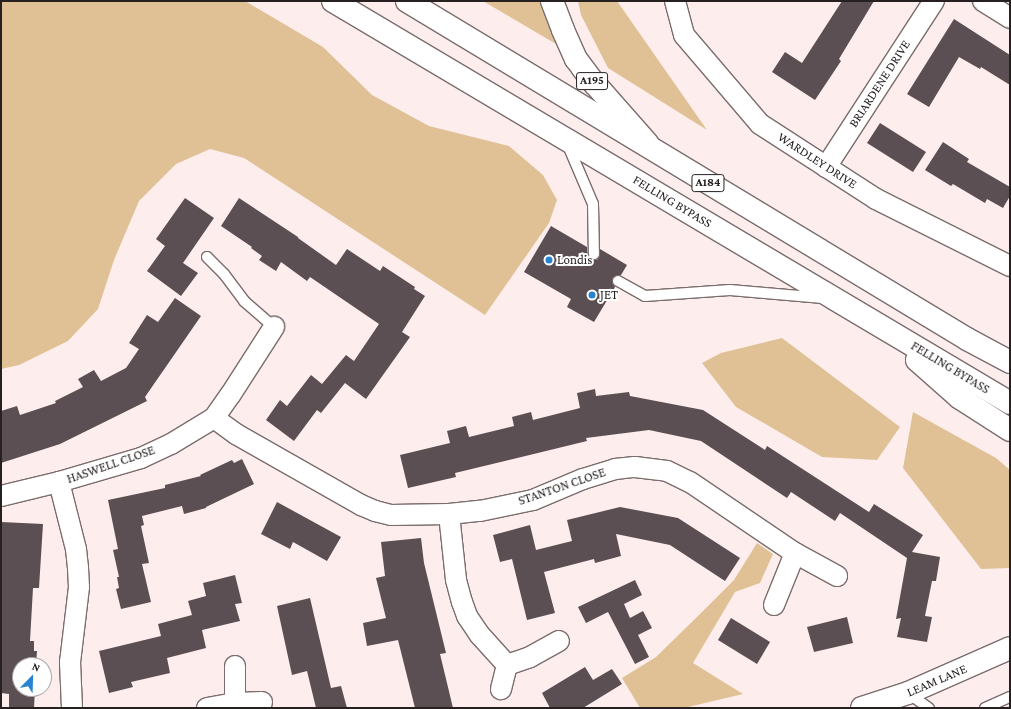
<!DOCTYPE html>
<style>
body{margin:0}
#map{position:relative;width:1011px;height:709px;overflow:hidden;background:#fdeeed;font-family:"Crimson Pro",serif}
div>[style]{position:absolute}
.green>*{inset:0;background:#e0c195}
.building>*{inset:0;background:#5b4f53}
.roads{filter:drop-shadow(1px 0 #7a6d6c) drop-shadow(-1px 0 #7a6d6c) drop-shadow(0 1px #7a6d6c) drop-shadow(0 -1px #7a6d6c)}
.service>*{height:10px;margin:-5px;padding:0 5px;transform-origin:5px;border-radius:5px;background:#fff}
.minor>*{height:20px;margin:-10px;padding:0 10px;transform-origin:10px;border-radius:10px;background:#fff}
.secondary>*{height:22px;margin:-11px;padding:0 11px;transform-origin:11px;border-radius:11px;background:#fff}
.primary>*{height:22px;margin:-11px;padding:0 11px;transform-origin:11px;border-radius:11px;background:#fff}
.trunk>*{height:22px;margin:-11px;padding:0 11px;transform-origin:11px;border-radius:11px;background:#fff}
.dots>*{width:11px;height:11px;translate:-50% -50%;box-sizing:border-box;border:2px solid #fff;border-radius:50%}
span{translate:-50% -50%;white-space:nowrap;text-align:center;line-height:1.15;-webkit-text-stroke:4px #fff;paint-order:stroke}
.shield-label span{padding:1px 3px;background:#fff;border:1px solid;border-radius:3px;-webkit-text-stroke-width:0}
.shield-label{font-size:12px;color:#262120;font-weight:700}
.street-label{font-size:13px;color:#262120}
.poi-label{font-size:13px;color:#262120}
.left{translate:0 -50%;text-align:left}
.frame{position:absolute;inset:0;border:2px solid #262120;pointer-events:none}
.north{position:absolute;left:12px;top:657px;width:40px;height:40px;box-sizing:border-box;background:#fff;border:1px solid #a8a6a6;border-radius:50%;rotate:23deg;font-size:11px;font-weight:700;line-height:16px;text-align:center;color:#262120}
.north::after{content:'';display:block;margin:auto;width:14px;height:18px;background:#2884d1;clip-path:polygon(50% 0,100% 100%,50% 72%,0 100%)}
</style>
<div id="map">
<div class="green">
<div style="clip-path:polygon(1px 1px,245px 1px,323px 47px,372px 95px,429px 126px,509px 146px,543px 175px,557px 200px,549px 223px,485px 315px,244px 158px,210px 149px,176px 164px,139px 201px,114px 260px,98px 309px,68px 341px,19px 365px,1px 369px)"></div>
<div style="clip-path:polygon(483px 1px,540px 1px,556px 44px)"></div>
<div style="clip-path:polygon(578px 1px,617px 1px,707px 130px,608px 68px,581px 15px)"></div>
<div style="clip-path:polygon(782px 338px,900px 427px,877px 460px,822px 457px,736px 407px,702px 363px,721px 353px)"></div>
<div style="clip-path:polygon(913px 412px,996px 458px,1010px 470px,1010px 568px,981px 569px,903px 468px)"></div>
<div style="clip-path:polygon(757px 543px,773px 554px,760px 583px,735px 592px,693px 663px,743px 694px,684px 708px,640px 708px,622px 678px,656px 657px,701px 613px,734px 580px)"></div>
</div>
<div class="building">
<div style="clip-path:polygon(842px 1px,874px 1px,839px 59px,841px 61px,815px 100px,772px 72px,785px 52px,802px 63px)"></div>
<div style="clip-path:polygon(954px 19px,1010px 55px,1010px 85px,981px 67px,980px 69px,959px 57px,929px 107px,907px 94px)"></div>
<div style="clip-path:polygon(880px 123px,926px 152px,913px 172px,867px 143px)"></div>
<div style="clip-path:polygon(943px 142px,969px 159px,967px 162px,1010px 187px,1010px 196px,1003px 208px,987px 199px,985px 203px,953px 184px,951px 186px,925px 170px)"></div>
<div style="clip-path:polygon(185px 198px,214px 218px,183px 263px,198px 273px,181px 296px,147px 271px,165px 246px,156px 239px)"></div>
<div style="clip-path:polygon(239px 198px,298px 237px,298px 238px,336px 265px,347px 249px,380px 271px,383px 266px,415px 287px,414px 289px,425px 296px,402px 332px,410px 337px,366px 399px,345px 383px,321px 413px,317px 410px,294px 441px,266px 420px,280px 400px,287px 406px,311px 375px,322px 384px,346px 355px,354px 361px,379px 324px,310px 277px,307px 281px,281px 262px,276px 271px,259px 260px,262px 256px,251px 248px,252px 247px,221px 226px)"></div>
<div style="clip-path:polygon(551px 226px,587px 247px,588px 257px,591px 260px,597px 260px,599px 257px,600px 249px,627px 265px,621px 275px,618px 275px,613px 278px,612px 281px,615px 287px,594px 322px,567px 307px,571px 299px,524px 272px)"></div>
<div style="clip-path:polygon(175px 298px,201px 316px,145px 397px,147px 401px,60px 444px,1px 463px,1px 411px,17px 406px,20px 415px,56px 403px,55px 401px,83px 387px,78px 379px,94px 370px,101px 381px,126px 368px,139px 349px,129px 343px,147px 315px,158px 322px)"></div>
<div style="clip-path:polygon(595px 389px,596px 396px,629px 392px,630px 396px,703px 410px,765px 450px,767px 446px,869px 512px,874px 504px,923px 535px,912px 552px,940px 557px,936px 581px,932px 581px,925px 616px,932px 617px,927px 642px,897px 637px,901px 618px,896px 619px,907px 558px,840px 513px,835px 521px,791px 492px,787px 498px,701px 441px,649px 430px,586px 438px,587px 441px,455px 473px,456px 477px,408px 488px,400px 455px,450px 443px,447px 431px,466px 426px,469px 437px,514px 426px,512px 417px,531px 412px,533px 420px,580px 408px,577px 393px)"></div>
<div style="clip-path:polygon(242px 459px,254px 484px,206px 507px,206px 508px,184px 514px,182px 506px,142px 516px,144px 525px,141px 526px,149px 563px,142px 564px,151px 602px,121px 609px,116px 589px,119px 588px,117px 577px,119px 577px,113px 550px,118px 549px,108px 500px,165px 488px,165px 485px,201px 476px,200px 475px,232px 460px,234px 463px)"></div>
<div style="clip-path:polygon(277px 502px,341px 537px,327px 561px,293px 542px,290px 549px,261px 534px)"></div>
<div style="clip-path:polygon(620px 507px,678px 518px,740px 558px,725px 581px,670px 545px,616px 534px,621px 556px,595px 563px,594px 559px,544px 572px,555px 613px,527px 620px,512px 559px,500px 562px,493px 535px,530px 525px,536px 550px,572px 541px,567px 520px)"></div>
<div style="clip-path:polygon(1px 522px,43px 524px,39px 588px,33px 588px,30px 641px,34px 641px,34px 651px,37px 651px,36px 665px,20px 665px,20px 689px,35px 689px,34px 708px,9px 708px,9px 694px,1px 693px)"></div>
<div style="clip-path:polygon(421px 538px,424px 563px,446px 653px,440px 654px,453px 708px,415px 708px,398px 640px,367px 646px,363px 623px,386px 618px,376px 578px,385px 576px,381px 542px)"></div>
<div style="clip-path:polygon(235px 575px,242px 603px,235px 604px,240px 621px,202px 630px,206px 648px,167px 658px,170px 673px,131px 682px,133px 687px,109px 693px,99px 651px,161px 636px,158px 624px,192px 615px,188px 601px,206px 596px,203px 583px)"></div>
<div style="clip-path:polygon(635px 580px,642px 595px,624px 604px,630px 618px,643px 611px,652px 628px,638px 635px,649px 657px,635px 664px,608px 612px,586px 623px,578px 607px)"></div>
<div style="clip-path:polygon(310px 598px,331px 688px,341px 686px,347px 708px,316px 708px,307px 671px,292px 675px,277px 606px)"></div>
<div style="clip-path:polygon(847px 617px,853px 643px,814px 652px,807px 627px)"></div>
<div style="clip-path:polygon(731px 618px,770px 642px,757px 664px,718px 640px)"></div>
<div style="clip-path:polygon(585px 667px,593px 680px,612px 669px,622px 684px,583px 708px,550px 708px,542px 693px)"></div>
</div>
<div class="roads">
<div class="service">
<div style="left:567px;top:143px;width:66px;rotate:66.9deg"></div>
<div style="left:593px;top:204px;width:50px;rotate:88.9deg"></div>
<div style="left:207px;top:257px;width:24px;rotate:45deg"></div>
<div style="left:224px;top:274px;width:34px;rotate:53deg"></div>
<div style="left:244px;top:301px;width:40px;rotate:41deg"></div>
<div style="left:618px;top:281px;width:31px;rotate:29deg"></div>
<div style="left:645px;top:296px;width:85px;rotate:-4deg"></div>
<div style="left:730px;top:290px;width:93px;rotate:4.9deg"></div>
<div style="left:908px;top:693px;width:26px;rotate:36deg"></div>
<div style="left:985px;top:708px;width:27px;rotate:-24deg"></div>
</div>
<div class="minor">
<div style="left:675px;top:1px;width:35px;rotate:75deg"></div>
<div style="left:684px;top:35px;width:117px;rotate:49.5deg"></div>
<div style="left:760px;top:124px;width:138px;rotate:32.9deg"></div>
<div style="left:876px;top:199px;width:150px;rotate:26.6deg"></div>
<div style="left:983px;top:1px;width:32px;rotate:32deg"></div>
<div style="left:826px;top:167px;width:198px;rotate:-57deg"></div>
<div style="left:214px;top:418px;width:27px;rotate:36deg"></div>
<div style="left:236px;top:434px;width:144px;rotate:29.6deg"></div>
<div style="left:361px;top:505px;width:15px;rotate:23deg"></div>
<div style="left:375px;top:511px;width:16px;rotate:14deg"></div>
<div style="left:391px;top:515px;width:58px;rotate:-1deg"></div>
<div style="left:449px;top:514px;width:31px;rotate:-6deg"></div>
<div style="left:480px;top:511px;width:54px;rotate:-11.7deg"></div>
<div style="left:533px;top:500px;width:54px;rotate:-22.8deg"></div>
<div style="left:583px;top:479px;width:34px;rotate:-17deg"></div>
<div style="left:615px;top:469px;width:20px;rotate:-6deg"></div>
<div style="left:635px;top:467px;width:32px;rotate:7deg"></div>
<div style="left:667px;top:471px;width:25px;rotate:26deg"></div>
<div style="left:690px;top:482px;width:127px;rotate:34.1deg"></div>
<div style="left:795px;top:553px;width:48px;rotate:28.7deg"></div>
<div style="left:59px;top:482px;width:69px;rotate:75.8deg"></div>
<div style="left:76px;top:549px;width:19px;rotate:84deg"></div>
<div style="left:78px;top:568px;width:19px;rotate:87deg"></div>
<div style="left:79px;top:587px;width:76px;rotate:96.8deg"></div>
<div style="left:70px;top:662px;width:46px;rotate:87.5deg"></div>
<div style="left:1px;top:496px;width:60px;rotate:-13.6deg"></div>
<div style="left:59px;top:482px;width:85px;rotate:-16.3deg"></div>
<div style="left:141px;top:458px;width:33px;rotate:-25deg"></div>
<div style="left:171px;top:444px;width:50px;rotate:-31.2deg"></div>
<div style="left:214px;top:418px;width:29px;rotate:-55deg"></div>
<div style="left:231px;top:394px;width:80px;rotate:-57.3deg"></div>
<div style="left:449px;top:514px;width:66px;rotate:83.9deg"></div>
<div style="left:456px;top:580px;width:23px;rotate:75deg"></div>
<div style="left:462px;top:602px;width:15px;rotate:70deg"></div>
<div style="left:467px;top:616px;width:22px;rotate:56deg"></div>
<div style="left:479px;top:634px;width:42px;rotate:47.9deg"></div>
<div style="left:507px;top:665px;width:25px;rotate:104deg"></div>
<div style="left:774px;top:605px;width:56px;rotate:-68deg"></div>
<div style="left:507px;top:665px;width:24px;rotate:-19deg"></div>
<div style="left:530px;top:657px;width:33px;rotate:-29deg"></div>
<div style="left:235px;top:666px;width:37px;rotate:90deg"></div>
<div style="left:207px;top:708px;width:28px;rotate:-10deg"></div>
<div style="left:235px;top:703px;width:27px;rotate:-2deg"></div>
</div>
<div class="secondary">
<div style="left:862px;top:708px;width:48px;rotate:-18.1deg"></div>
<div style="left:908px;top:693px;width:111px;rotate:-23.8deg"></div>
</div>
<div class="primary">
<div style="left:552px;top:1px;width:31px;rotate:69deg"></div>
<div style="left:563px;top:30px;width:32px;rotate:66deg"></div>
<div style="left:576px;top:59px;width:31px;rotate:53deg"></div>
<div style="left:595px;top:84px;width:79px;rotate:48.6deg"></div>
</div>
<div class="trunk">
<div style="left:333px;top:1px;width:787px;rotate:30.7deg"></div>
<div style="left:407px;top:1px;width:654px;rotate:31.11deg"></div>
<div style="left:967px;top:339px;width:49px;rotate:28.1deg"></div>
<div style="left:917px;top:360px;width:57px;rotate:41.5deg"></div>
<div style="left:960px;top:398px;width:59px;rotate:32.6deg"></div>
</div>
</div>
<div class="dots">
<div style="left:549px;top:260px;background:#2884d1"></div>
<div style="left:592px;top:295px;background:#2884d1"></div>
</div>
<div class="shield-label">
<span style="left:592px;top:81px">A195</span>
<span style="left:708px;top:183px">A184</span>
</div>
<div class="street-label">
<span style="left:880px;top:84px;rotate:-57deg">BRIARDENE DRIVE</span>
<span style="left:817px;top:161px;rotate:33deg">WARDLEY DRIVE</span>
<span style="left:672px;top:202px;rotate:31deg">FELLING BYPASS</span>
<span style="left:950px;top:368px;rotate:31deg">FELLING BYPASS</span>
<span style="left:111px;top:465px;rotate:-19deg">HASWELL CLOSE</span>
<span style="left:562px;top:487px;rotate:-19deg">STANTON CLOSE</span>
<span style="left:937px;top:681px;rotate:-23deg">LEAM LANE</span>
</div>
<div class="poi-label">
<span class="left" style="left:557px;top:260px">Londis</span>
<span class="left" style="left:600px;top:295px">JET</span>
</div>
<div class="frame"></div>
<div class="north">N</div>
</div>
